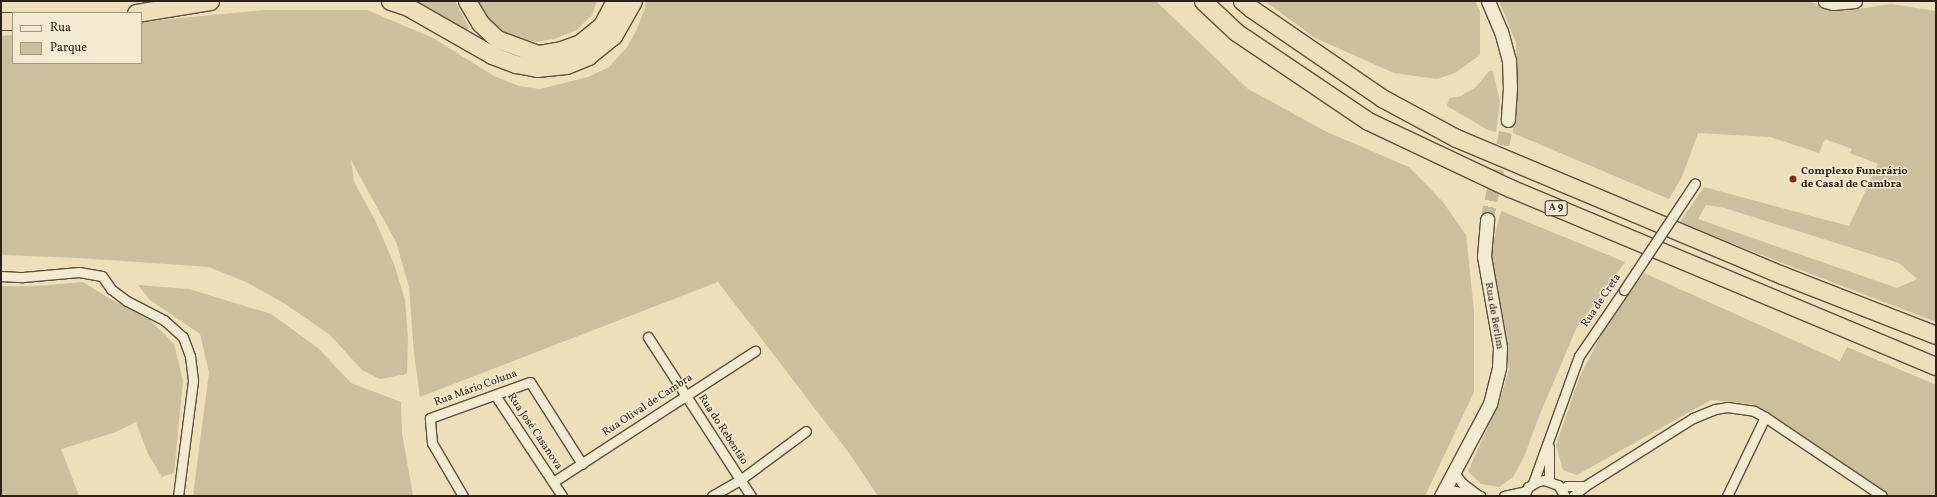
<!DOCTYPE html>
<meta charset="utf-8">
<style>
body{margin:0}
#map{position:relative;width:1937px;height:497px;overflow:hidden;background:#ecdfba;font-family:Vollkorn,serif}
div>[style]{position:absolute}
.green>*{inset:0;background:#ccbf9e}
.secondary-tunnel>*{height:13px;margin-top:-6.5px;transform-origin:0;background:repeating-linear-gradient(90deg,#c6b999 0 13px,transparent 0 19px)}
.roads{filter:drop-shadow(1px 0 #5d5040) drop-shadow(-1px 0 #5d5040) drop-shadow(0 1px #5d5040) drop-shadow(0 -1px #5d5040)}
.street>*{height:9px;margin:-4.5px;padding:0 4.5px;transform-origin:4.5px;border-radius:4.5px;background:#f3ead2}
.secondary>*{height:13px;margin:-6.5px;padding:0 6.5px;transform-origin:6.5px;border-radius:6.5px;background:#f3ead2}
.highway>*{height:17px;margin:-8.5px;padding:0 8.5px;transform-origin:8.5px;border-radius:8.5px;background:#ecdfba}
.bridges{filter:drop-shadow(1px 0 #5d5040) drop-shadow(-1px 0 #5d5040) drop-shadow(0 1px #5d5040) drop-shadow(0 -1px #5d5040)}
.street-bridge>*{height:9px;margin:-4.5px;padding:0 4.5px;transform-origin:4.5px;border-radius:4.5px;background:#f3ead2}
.dots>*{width:11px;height:11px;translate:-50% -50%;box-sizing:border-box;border:2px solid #f3ead2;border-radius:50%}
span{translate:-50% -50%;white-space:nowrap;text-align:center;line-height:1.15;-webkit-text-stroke:3px #f3ead2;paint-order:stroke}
.shield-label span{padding:1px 3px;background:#f3ead2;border:1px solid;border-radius:3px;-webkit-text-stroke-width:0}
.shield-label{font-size:10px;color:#2d2017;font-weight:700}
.poi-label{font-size:11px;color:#2d2017;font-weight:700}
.left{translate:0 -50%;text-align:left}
.street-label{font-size:11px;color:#2d2017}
.frame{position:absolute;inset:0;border:2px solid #2d2017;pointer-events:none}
.legend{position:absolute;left:12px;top:12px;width:130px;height:52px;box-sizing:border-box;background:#f3ead2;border:1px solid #a49987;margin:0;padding:5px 7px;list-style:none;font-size:12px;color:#2d2017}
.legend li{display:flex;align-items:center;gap:8px;height:20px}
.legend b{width:20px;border:1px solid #a49987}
</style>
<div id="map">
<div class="green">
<div style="clip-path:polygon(408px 1px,455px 1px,469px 28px,463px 33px)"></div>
<div style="clip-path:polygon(475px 1px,597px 1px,592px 15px,577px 30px,554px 39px,536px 42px,512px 36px,489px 23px)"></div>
<div style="clip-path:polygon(646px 1px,1156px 1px,1248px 89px,1327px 132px,1409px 167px,1443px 202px,1466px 235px,1474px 310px,1474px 392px,1425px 496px,878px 496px,849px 453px,718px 282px,420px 397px,414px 353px,409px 287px,396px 242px,351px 160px,354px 182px,375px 220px,394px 264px,405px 300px,408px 338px,407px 374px,380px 379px,362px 370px,330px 335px,287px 305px,246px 282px,209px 267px,79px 258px,1px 255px,1px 36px,13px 35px,13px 63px,141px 63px,141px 22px,264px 10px,367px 10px,433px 38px,494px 76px,519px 86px,540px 89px,588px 77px,609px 67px,627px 47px,637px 29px,645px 8px)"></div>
<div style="clip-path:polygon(1265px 1px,1475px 1px,1480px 11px,1480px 55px,1455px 73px,1437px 79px,1394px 73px,1315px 38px)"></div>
<div style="clip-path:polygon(evenodd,1499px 1px,1808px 1px,1826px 7px,1857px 9px,1891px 4px,1936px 11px,1936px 322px,1679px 223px,1704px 187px,1849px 226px,1878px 164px,1850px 153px,1852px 149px,1825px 139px,1819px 153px,1770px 137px,1698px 133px,1682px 177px,1669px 199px,1513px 133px,1517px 80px,1516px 43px,1499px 1px,1706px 205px,1725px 208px,1899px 263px,1917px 279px,1897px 288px,1698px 219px,1706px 205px)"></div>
<div style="clip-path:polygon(1489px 71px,1493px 71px,1500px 102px,1496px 132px,1488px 130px,1447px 106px,1449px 98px,1461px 96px,1476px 87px)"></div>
<div style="clip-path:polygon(1501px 211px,1625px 262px,1576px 329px,1538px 419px,1524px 457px,1513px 477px,1499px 487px,1481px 484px,1468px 471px,1500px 400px,1509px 369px,1501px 328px,1491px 250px)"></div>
<div style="clip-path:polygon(1644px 273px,1840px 361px,1847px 347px,1936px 385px,1936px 496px,1888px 496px,1752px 404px,1711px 400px,1577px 475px,1563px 470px,1556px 445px,1580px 376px,1606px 326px)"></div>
<div style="clip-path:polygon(83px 282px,107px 297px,150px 320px,174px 344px,183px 381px,174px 473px,162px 477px,148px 454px,136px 422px,116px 432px,61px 449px,79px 496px,1px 496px,1px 286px,36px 286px)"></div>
<div style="clip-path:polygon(138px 285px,189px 289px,271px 314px,318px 348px,351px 383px,401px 402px,402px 433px,413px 496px,193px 496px,209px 372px,200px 334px,150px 300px)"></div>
</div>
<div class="secondary-tunnel">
<div style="left:1487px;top:219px;width:101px;rotate:-78deg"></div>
</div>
<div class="roads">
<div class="street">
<div style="left:1px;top:276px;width:22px;rotate:3deg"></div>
<div style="left:23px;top:277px;width:56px;rotate:-5.1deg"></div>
<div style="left:79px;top:272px;width:23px;rotate:10deg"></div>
<div style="left:102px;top:276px;width:16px;rotate:55deg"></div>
<div style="left:111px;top:289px;width:20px;rotate:37deg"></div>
<div style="left:127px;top:301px;width:42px;rotate:27.2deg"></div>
<div style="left:164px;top:320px;width:25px;rotate:42deg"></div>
<div style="left:183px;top:337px;width:20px;rotate:70deg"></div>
<div style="left:190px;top:356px;width:25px;rotate:83deg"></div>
<div style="left:193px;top:381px;width:116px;rotate:97.4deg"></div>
<div style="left:648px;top:337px;width:189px;rotate:57.1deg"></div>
<div style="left:495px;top:395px;width:121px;rotate:56.4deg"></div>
<div style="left:1549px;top:447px;width:33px;rotate:90deg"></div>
<div style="left:1454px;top:473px;width:13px;rotate:51deg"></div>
<div style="left:1462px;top:483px;width:20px;rotate:37deg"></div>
<div style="left:553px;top:482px;width:241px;rotate:-33deg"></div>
<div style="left:1533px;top:483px;width:135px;rotate:-70.1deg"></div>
<div style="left:1579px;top:356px;width:80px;rotate:-55.7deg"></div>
<div style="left:1445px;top:489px;width:36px;rotate:11deg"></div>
<div style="left:1562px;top:489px;width:6px;rotate:-31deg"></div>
<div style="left:1567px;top:486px;width:18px"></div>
<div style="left:463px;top:496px;width:61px;rotate:-120.3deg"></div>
<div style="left:432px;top:443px;width:25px;rotate:-95deg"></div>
<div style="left:430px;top:418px;width:106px;rotate:-19.8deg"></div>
<div style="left:530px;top:382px;width:97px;rotate:57.6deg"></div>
<div style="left:712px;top:496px;width:32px;rotate:-30deg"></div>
<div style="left:740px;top:480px;width:82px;rotate:-36.6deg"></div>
<div style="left:1504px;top:496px;width:22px;rotate:-13deg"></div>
<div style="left:1524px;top:496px;width:10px;rotate:-66deg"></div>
<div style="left:1528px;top:487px;width:12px;rotate:-31deg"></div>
<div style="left:1538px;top:481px;width:6px;rotate:-9deg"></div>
<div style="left:1544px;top:480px;width:15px;rotate:20deg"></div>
<div style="left:1558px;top:485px;width:13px;rotate:58deg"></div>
<div style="left:1573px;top:496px;width:16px;rotate:-40deg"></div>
<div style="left:1585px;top:486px;width:128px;rotate:-32.2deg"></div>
<div style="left:1693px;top:418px;width:24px;rotate:-22deg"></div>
<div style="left:1715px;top:409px;width:12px;rotate:-9deg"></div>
<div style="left:1727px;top:407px;width:27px;rotate:8deg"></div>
<div style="left:1754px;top:411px;width:13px;rotate:29deg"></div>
<div style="left:1765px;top:417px;width:141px;rotate:34deg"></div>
<div style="left:1727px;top:496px;width:88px;rotate:-64.3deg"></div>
</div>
<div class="secondary">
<div style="left:1488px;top:1px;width:33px;rotate:67deg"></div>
<div style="left:1501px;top:31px;width:30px;rotate:75deg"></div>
<div style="left:1509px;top:60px;width:28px;rotate:88deg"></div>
<div style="left:1510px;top:88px;width:32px;rotate:94deg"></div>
<div style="left:1825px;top:1px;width:8px;rotate:14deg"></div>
<div style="left:1833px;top:3px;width:22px;rotate:-5deg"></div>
<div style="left:1441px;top:496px;width:104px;rotate:-62deg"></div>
<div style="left:1490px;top:404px;width:38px;rotate:-76deg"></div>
<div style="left:1499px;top:367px;width:20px;rotate:-87deg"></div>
<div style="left:1500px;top:347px;width:92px;rotate:-100deg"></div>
<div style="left:1484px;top:256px;width:37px;rotate:-85deg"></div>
</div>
<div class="highway">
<div style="left:390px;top:1px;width:19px;rotate:18deg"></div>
<div style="left:408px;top:7px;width:97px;rotate:29.7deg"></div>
<div style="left:492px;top:55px;width:26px;rotate:21deg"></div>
<div style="left:516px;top:64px;width:21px;rotate:11deg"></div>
<div style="left:537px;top:68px;width:29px;rotate:-6deg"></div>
<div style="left:566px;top:65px;width:24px;rotate:-22deg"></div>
<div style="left:588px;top:56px;width:32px;rotate:-39deg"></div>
<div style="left:613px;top:36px;width:40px;rotate:-60.3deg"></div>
<div style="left:467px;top:1px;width:26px;rotate:59deg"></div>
<div style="left:480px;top:23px;width:23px;rotate:43deg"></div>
<div style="left:497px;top:39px;width:44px;rotate:20.1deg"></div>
<div style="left:538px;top:54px;width:23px;rotate:-10deg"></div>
<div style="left:561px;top:50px;width:20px;rotate:-20deg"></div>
<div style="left:580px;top:43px;width:28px;rotate:-39deg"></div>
<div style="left:602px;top:25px;width:27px;rotate:-62deg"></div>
<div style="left:1203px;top:1px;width:45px;rotate:43.2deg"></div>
<div style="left:1236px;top:32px;width:159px;rotate:34deg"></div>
<div style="left:1368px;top:121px;width:157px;rotate:25.3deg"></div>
<div style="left:1510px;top:188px;width:462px;rotate:22.7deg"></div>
<div style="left:1242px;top:1px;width:13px;rotate:39deg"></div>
<div style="left:1252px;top:9px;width:158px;rotate:34.4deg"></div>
<div style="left:1382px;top:98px;width:84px;rotate:28.4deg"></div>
<div style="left:1456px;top:138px;width:354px;rotate:22.8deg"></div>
<div style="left:1782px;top:275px;width:165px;rotate:21.3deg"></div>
<div style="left:136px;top:13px;width:75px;rotate:-9.2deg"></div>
<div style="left:1px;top:21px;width:12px"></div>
</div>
</div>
<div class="bridges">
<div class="street-bridge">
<div style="left:1624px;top:290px;width:128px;rotate:-56.4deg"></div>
</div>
</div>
<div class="dots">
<div style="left:1793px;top:179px;background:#8f2418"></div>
</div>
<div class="shield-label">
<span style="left:1556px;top:208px">A 9</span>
</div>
<div class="poi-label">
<span class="left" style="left:1801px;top:179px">Complexo Funerário<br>de Casal de Cambra</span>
</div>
<div class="street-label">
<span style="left:1602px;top:301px;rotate:-56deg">Rua de Creta</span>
<span style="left:1493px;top:316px;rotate:80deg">Rua de Berlim</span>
<span style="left:476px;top:389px;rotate:-20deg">Rua Mário Coluna</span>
<span style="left:648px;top:406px;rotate:-33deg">Rua Olival de Cambra</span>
<span style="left:722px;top:430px;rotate:57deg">Rua do Rebentão</span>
<span style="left:534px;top:432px;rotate:56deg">Rua José Casanova</span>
</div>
<div class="frame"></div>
<ul class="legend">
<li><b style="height:5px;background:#f3ead2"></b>Rua</li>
<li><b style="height:11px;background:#ccbf9e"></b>Parque</li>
</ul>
</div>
